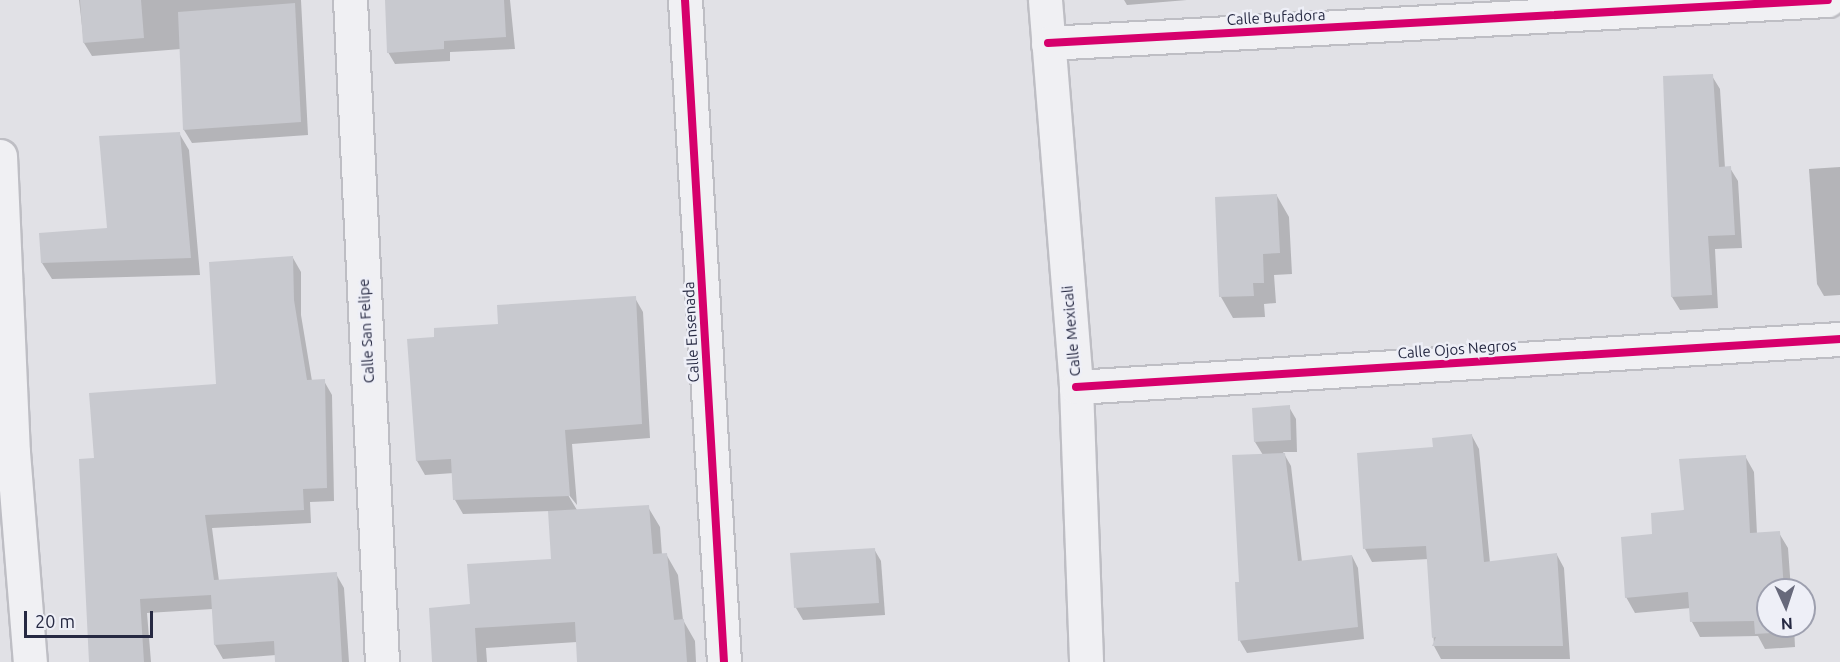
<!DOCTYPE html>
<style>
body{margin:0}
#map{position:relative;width:1840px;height:662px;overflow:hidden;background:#e1e1e6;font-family:Ubuntu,sans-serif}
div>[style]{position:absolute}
.shadow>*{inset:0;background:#0003}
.building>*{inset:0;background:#c8c9cf}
.roads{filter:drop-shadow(2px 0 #bebec4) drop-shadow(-2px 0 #bebec4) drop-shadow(0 2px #bebec4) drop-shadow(0 -2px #bebec4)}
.street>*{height:33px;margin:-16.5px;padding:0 16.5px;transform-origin:16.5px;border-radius:16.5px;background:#f0f0f3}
.cycleway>*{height:8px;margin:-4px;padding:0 4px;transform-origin:4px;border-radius:4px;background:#d6006c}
span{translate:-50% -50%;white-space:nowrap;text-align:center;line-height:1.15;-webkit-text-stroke:5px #eeeff7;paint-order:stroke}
.street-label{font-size:15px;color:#262942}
.north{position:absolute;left:1756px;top:578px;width:60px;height:60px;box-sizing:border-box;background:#eeeff7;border:2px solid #9ea0af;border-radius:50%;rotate:177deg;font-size:16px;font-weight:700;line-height:24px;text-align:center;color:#262942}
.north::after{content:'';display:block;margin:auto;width:21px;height:27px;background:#67697b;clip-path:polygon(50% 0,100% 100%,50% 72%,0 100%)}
.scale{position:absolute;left:24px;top:611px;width:129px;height:27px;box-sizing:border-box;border:3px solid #262942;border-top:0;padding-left:8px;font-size:18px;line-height:21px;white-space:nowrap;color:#262942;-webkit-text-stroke:4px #eeeff7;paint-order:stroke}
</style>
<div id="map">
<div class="shadow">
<div style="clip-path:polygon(79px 0,301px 0,308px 135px,192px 143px,184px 130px,181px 49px,92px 56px,84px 43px)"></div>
<div style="clip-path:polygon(386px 0,510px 0,515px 49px,450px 52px,450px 61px,395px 64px,388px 52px)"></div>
<div style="clip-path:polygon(1124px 0,1187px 0,1127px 5px)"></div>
<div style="clip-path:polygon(1712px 76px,1720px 89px,1725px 168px,1730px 168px,1738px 181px,1742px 248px,1715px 249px,1718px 308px,1680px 310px,1672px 297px)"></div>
<div style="clip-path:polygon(179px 133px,189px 150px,200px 275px,52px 279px,42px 263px,108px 230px)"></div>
<div style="clip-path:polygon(1840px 167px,1840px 295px,1824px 296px,1817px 284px,1809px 169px)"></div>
<div style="clip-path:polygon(1277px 196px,1289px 217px,1292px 274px,1274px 275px,1276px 303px,1264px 304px,1265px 317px,1233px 318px,1221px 297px)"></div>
<div style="clip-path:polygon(293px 258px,301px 272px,301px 315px,312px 381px,324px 381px,332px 395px,334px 501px,310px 502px,311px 523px,212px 528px,219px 581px,336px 574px,344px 588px,349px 662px,276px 662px,276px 655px,223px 659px,215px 645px,213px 609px,147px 613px,151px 662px,91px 662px,96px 459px,217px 385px)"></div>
<div style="clip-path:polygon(635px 298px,643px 312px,650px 438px,572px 444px,577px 505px,565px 490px,577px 510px,648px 507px,660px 527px,662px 555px,666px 554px,678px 575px,683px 620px,695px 641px,696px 662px,578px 662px,577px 642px,486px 648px,487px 662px,433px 662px,553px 560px,550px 511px,463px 514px,455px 500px,454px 473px,425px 475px,417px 461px,436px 338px)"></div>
<div style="clip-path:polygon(1289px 407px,1296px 419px,1297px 452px,1283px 452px,1291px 466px,1302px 562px,1352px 556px,1358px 568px,1364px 639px,1247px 653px,1240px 641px,1237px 583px,1241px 583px,1263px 455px,1255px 442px)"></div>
<div style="clip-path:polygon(1472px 436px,1479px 449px,1490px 563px,1557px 555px,1564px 568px,1570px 659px,1441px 659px,1434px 646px,1429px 559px,1372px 562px,1365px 549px,1434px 448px)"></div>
<div style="clip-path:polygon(1745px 456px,1754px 472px,1757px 534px,1779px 533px,1788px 548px,1791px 590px,1768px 590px,1768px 626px,1794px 626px,1795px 647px,1765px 649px,1758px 636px,1700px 637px,1692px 622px,1691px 608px,1635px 613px,1626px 597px,1654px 536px)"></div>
<div style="clip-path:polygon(874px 549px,881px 561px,885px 615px,803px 620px,796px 608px,791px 554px)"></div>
</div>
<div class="building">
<div style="clip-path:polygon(80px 0,141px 0,144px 38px,83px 43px)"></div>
<div style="clip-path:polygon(385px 0,504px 0,506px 37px,444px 41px,444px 49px,387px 53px)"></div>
<div style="clip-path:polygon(295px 3px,301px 122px,183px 130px,178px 12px)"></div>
<div style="clip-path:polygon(1713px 74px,1719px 167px,1731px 166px,1735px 235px,1708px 236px,1712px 295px,1671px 297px,1663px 76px)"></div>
<div style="clip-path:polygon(180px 132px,191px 258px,41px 263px,39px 233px,107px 228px,99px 136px)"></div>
<div style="clip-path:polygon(1277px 194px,1280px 253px,1263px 254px,1264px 283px,1253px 283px,1254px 296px,1219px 297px,1215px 197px)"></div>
<div style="clip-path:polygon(293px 256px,294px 300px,307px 380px,325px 379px,327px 488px,303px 489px,304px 510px,205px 515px,214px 580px,337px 572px,342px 662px,275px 662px,274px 641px,214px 645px,211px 595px,140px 599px,144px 662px,89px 662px,79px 459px,94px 458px,89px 393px,216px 384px,209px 262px)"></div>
<div style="clip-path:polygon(636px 296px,642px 424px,565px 430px,570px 496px,453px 500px,451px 459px,416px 461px,407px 339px,434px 337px,434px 328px,498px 324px,497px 305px)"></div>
<div style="clip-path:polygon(1290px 405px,1291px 440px,1254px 442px,1252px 408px)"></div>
<div style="clip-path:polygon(1472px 434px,1484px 562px,1557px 553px,1563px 646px,1432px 646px,1436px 637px,1432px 638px,1426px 546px,1363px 549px,1357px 453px,1433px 447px,1432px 438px)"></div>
<div style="clip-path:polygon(1285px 453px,1298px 561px,1352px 555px,1358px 627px,1238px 641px,1235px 582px,1239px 582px,1232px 455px)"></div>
<div style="clip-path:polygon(1746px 455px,1750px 533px,1780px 531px,1784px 590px,1768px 590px,1768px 626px,1787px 626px,1788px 632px,1755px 634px,1754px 621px,1690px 622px,1688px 592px,1625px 598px,1621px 537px,1652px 534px,1651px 513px,1684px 510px,1679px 459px)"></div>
<div style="clip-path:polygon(649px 505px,653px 554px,667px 553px,674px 620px,684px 619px,687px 662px,577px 662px,575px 622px,475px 628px,477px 662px,432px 662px,429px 608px,470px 604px,467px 564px,551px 559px,548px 511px)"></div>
<div style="clip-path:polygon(875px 548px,879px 603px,794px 608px,790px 553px)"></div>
</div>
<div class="roads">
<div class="street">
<div style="left:350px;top:0;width:663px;rotate:87.23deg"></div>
<div style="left:685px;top:0;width:663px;rotate:86.63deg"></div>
<div style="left:1045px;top:0;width:388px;rotate:85.4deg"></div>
<div style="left:1076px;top:387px;width:275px;rotate:87.9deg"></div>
<div style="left:1048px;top:43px;width:781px;rotate:-3.16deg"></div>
<div style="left:0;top:156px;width:296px;rotate:87.5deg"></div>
<div style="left:13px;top:452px;width:211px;rotate:85.4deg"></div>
<div style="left:1076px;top:387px;width:766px;rotate:-3.6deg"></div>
</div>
</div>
<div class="cycleway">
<div style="left:685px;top:0;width:663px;rotate:86.63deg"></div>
<div style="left:1048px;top:43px;width:781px;rotate:-3.16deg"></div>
<div style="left:1076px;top:387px;width:766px;rotate:-3.6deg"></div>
</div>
<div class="street-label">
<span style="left:1276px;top:17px;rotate:-3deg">Calle Bufadora</span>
<span style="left:366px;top:331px;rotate:-93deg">Calle San Felipe</span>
<span style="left:1071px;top:331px;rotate:-95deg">Calle Mexicali</span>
<span style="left:691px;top:332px;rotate:-93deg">Calle Ensenada</span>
<span style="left:1457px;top:349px;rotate:-4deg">Calle Ojos Negros</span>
</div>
<div class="north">N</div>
<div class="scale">20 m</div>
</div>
